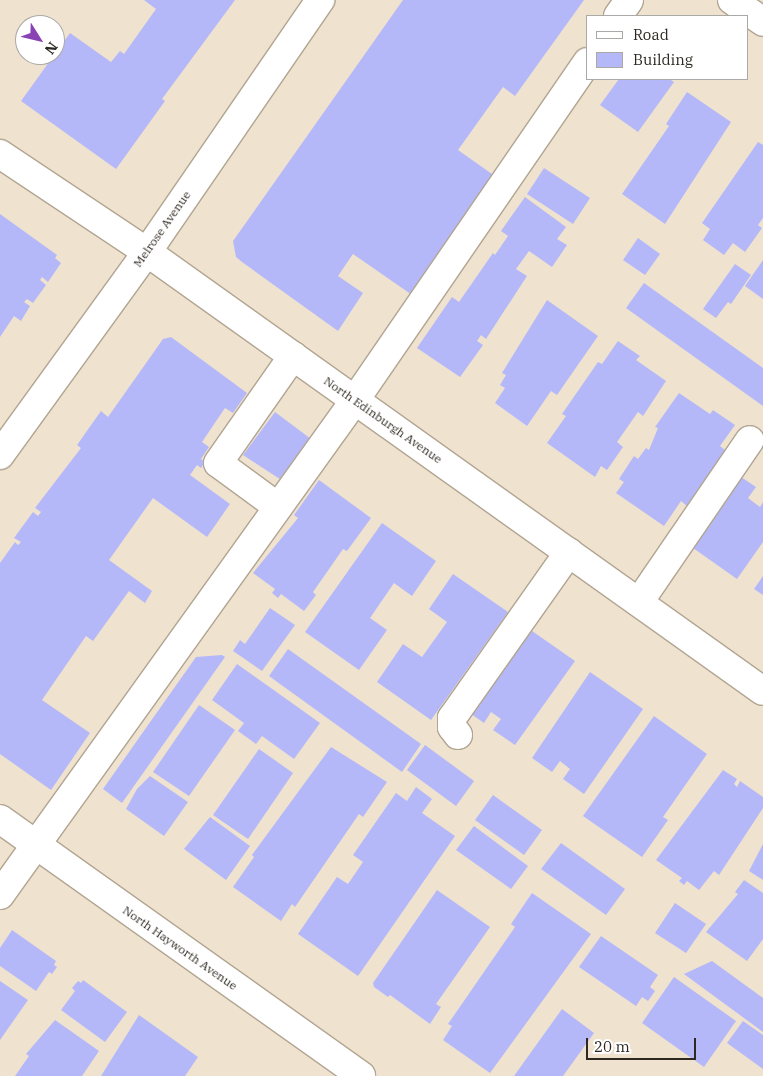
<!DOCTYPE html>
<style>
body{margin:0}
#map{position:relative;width:763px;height:1076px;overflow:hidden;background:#efe2cf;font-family:"IBM Plex Serif",serif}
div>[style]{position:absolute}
.building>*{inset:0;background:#b5b8f8}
.roads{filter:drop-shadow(1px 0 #b1a592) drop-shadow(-1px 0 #b1a592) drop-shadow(0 1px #b1a592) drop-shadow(0 -1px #b1a592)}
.minor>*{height:28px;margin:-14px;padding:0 14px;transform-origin:14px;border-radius:14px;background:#fff}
.major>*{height:28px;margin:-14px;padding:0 14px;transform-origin:14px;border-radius:14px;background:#fff}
span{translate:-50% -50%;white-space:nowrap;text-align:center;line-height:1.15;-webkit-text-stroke:4.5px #fff;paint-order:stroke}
.street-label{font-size:12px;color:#2d2820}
.legend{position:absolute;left:586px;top:15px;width:162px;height:65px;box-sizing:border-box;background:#fff;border:1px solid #aba9a6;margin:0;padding:6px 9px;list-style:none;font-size:15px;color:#2d2820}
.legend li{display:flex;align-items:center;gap:10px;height:25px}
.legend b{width:25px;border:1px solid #aba9a6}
.north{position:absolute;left:15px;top:15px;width:50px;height:50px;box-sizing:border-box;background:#fff;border:1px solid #aba9a6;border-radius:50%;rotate:126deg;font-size:14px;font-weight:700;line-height:20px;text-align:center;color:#2d2820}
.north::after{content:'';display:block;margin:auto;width:18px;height:22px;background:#8a43b5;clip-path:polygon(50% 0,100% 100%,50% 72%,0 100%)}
.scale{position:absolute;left:586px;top:1038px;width:110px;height:22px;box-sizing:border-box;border:2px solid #2d2820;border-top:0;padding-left:6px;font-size:15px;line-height:18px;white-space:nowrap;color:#2d2820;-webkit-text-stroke:4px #fff;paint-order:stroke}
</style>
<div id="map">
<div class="building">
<div style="clip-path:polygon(144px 0,235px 0,162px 99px,165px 101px,116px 169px,21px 101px,70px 33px,111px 62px,120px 51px,124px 54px,156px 9px)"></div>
<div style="clip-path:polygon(403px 0,584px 0,515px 96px,503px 87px,458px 150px,499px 179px,415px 297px,353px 254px,338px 276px,363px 293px,338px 331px,242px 262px,236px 257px,233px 241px)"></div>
<div style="clip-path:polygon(619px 79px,669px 79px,674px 82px,638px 132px,600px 105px)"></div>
<div style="clip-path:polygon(687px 92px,731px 122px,665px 224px,622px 194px,669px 126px,666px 124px)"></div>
<div style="clip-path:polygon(758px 142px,763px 145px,763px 218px,758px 225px,762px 228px,745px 252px,733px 243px,724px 255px,703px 240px,710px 229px,702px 223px)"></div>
<div style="clip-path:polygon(544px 168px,590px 198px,573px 224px,527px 194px)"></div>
<div style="clip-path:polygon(525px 197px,566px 227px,557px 239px,567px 245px,552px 267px,529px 251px,516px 269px,527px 276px,486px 339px,481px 335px,477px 341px,483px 345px,460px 377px,417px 348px,452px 297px,459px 302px,493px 253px,495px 255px,508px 236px,501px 231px)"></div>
<div style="clip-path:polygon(0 214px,57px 255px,55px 258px,61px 263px,48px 282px,42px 277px,40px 280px,46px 285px,33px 303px,27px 299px,24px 302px,30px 306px,21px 321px,14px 316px,0 337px)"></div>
<div style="clip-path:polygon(638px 238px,660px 254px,645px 275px,623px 260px)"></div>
<div style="clip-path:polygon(763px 260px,763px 299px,745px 286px)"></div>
<div style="clip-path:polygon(735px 264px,751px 275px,731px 304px,728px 302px,716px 318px,703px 309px)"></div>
<div style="clip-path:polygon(644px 283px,763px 368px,763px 406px,626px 308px)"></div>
<div style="clip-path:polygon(547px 300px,598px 336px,557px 395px,551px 391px,527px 426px,495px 403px,505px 388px,500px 385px,506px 375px,502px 373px)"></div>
<div style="clip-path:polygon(171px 337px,247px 393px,233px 413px,225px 408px,202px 442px,209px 447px,201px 459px,205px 462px,201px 468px,197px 465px,190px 475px,230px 504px,207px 537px,153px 498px,109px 560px,152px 591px,145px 603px,129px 591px,93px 641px,86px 636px,42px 700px,90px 733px,51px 790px,0 754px,0 563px,15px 542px,18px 545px,21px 542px,14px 538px,33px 512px,38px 516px,41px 512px,35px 508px,81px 448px,77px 445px,101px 411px,108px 417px,163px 339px)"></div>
<div style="clip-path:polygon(618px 341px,640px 356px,636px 360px,666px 381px,643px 416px,638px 412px,617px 442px,623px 447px,607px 470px,601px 466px,595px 477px,547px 443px,566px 416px,562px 414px,598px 362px,602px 364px)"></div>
<div style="clip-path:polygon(679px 393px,710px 414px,713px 410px,735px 425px,720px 446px,725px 450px,687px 506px,681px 501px,664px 526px,616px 493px,624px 482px,619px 479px,634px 456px,638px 459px,646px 448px,649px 450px,658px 428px,655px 427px)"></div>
<div style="clip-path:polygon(275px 412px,315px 442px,286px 483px,243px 455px)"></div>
<div style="clip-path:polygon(735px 473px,756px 487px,748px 498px,760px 507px,763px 502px,763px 542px,737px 579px,686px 543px)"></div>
<div style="clip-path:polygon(319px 480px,371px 518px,347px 551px,343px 549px,313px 592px,316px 595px,304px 611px,281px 594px,278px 598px,272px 593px,275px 589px,253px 573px,298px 518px,294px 515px)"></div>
<div style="clip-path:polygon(382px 523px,436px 561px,412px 596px,394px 583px,370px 618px,387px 630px,359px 670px,305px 632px)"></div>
<div style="clip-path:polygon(453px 574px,508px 612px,431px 720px,377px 682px,403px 644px,422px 657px,447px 622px,429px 609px)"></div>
<div style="clip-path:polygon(763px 576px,763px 595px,754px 589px)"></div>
<div style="clip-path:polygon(270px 608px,295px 625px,262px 671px,233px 651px,240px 640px,245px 644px)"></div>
<div style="clip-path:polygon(522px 624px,575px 661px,515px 745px,493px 730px,501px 719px,491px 712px,484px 723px,464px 709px)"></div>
<div style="clip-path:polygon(288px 649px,421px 744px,402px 772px,269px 676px)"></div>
<div style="clip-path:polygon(222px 655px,225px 657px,122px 803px,103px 789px,196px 657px)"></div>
<div style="clip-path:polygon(237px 664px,320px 723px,294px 759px,262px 736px,256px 744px,238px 731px,244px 723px,212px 700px)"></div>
<div style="clip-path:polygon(590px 672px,643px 709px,584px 794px,563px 779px,570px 769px,560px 761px,552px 772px,532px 758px)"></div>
<div style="clip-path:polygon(199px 705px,235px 730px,189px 796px,153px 772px)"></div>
<div style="clip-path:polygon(654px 716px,707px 754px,663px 817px,668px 820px,642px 857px,583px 816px)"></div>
<div style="clip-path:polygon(425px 745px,474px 781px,456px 806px,407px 770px)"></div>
<div style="clip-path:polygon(331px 747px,387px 782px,363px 817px,359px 814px,295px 907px,292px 904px,281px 921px,233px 887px,254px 857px,252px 855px)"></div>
<div style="clip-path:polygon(259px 749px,293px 773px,248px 839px,213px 815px)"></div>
<div style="clip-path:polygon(723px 770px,737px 779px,734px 784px,737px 787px,740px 781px,763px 797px,763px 808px,719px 875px,714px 871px,699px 890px,687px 881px,684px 885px,679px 881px,682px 878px,656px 860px)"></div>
<div style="clip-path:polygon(150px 776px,188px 802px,164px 836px,126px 809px,137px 789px)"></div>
<div style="clip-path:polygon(416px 787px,432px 799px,422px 813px,455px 836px,358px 976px,298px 934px,337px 877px,348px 884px,363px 862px,353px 855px,396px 793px,407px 801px)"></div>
<div style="clip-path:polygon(493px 795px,542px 830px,524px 855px,475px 820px)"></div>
<div style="clip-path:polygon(210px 817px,250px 846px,226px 880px,184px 849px)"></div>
<div style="clip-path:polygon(474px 826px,528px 866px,511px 889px,456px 850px)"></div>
<div style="clip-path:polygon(561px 843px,625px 889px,606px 915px,541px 869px)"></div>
<div style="clip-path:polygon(763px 844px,763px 880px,749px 871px)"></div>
<div style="clip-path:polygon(744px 880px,763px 893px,763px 939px,747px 961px,706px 932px,738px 894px,735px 892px)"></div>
<div style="clip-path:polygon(437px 890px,490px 927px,436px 1004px,441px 1007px,430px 1024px,390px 995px,388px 997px,374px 987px,373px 983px)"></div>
<div style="clip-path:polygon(532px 893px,591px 934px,490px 1073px,443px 1040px,452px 1026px,448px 1024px,515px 927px,511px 924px)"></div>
<div style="clip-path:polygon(675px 903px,706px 924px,686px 953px,655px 933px)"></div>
<div style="clip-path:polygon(12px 930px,56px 961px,54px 965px,57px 967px,52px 974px,49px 972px,36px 991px,0 966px,0 948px)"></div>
<div style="clip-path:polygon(601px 936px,658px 975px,650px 987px,655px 991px,648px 1001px,642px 997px,636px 1006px,579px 967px)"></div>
<div style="clip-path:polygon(712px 961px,763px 998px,763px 1032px,684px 974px)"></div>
<div style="clip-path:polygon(674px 977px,736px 1021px,704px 1067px,642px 1023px)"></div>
<div style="clip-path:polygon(83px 980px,127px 1012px,105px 1042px,61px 1010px,75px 991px,72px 988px,78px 981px,81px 983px)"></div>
<div style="clip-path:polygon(0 981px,28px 1000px,0 1040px)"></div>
<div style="clip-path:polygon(562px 1009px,594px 1033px,563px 1076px,514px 1076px)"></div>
<div style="clip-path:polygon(139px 1015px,198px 1057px,185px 1076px,101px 1076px)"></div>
<div style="clip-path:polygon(55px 1020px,99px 1051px,82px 1076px,15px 1076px,29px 1056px,26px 1054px)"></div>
<div style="clip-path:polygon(743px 1021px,763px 1035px,763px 1069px,727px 1043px)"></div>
</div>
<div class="roads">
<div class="minor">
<div style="left:732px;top:0;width:38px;rotate:35deg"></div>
<div style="left:618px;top:16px;width:19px;rotate:-55deg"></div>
<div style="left:0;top:154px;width:177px;rotate:33.7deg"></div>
<div style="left:147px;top:252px;width:756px;rotate:35.48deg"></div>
<div style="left:278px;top:507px;width:74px;rotate:-143.7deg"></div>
<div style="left:218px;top:463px;width:131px;rotate:-55deg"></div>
<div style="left:639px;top:602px;width:196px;rotate:-55.6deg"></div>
<div style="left:458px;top:735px;width:10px;rotate:-127deg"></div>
<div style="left:452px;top:727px;width:9px;rotate:-90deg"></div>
<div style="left:452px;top:718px;width:203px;rotate:-54.8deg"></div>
<div style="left:0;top:819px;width:443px;rotate:35.4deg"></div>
<div style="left:0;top:895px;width:609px;rotate:-54.35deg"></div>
<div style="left:355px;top:400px;width:410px;rotate:-55.5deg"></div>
</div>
<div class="major">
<div style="left:0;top:455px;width:251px;rotate:-54.1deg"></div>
<div style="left:147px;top:252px;width:306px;rotate:-55.5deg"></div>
</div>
</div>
<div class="street-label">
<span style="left:162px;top:229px;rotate:-55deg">Melrose Avenue</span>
<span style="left:383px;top:420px;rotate:35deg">North Edinburgh Avenue</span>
<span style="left:180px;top:948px;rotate:35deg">North Hayworth Avenue</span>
</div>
<ul class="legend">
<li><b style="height:6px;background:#fff"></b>Road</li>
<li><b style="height:14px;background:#b5b8f8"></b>Building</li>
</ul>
<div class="north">N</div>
<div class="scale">20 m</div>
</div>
